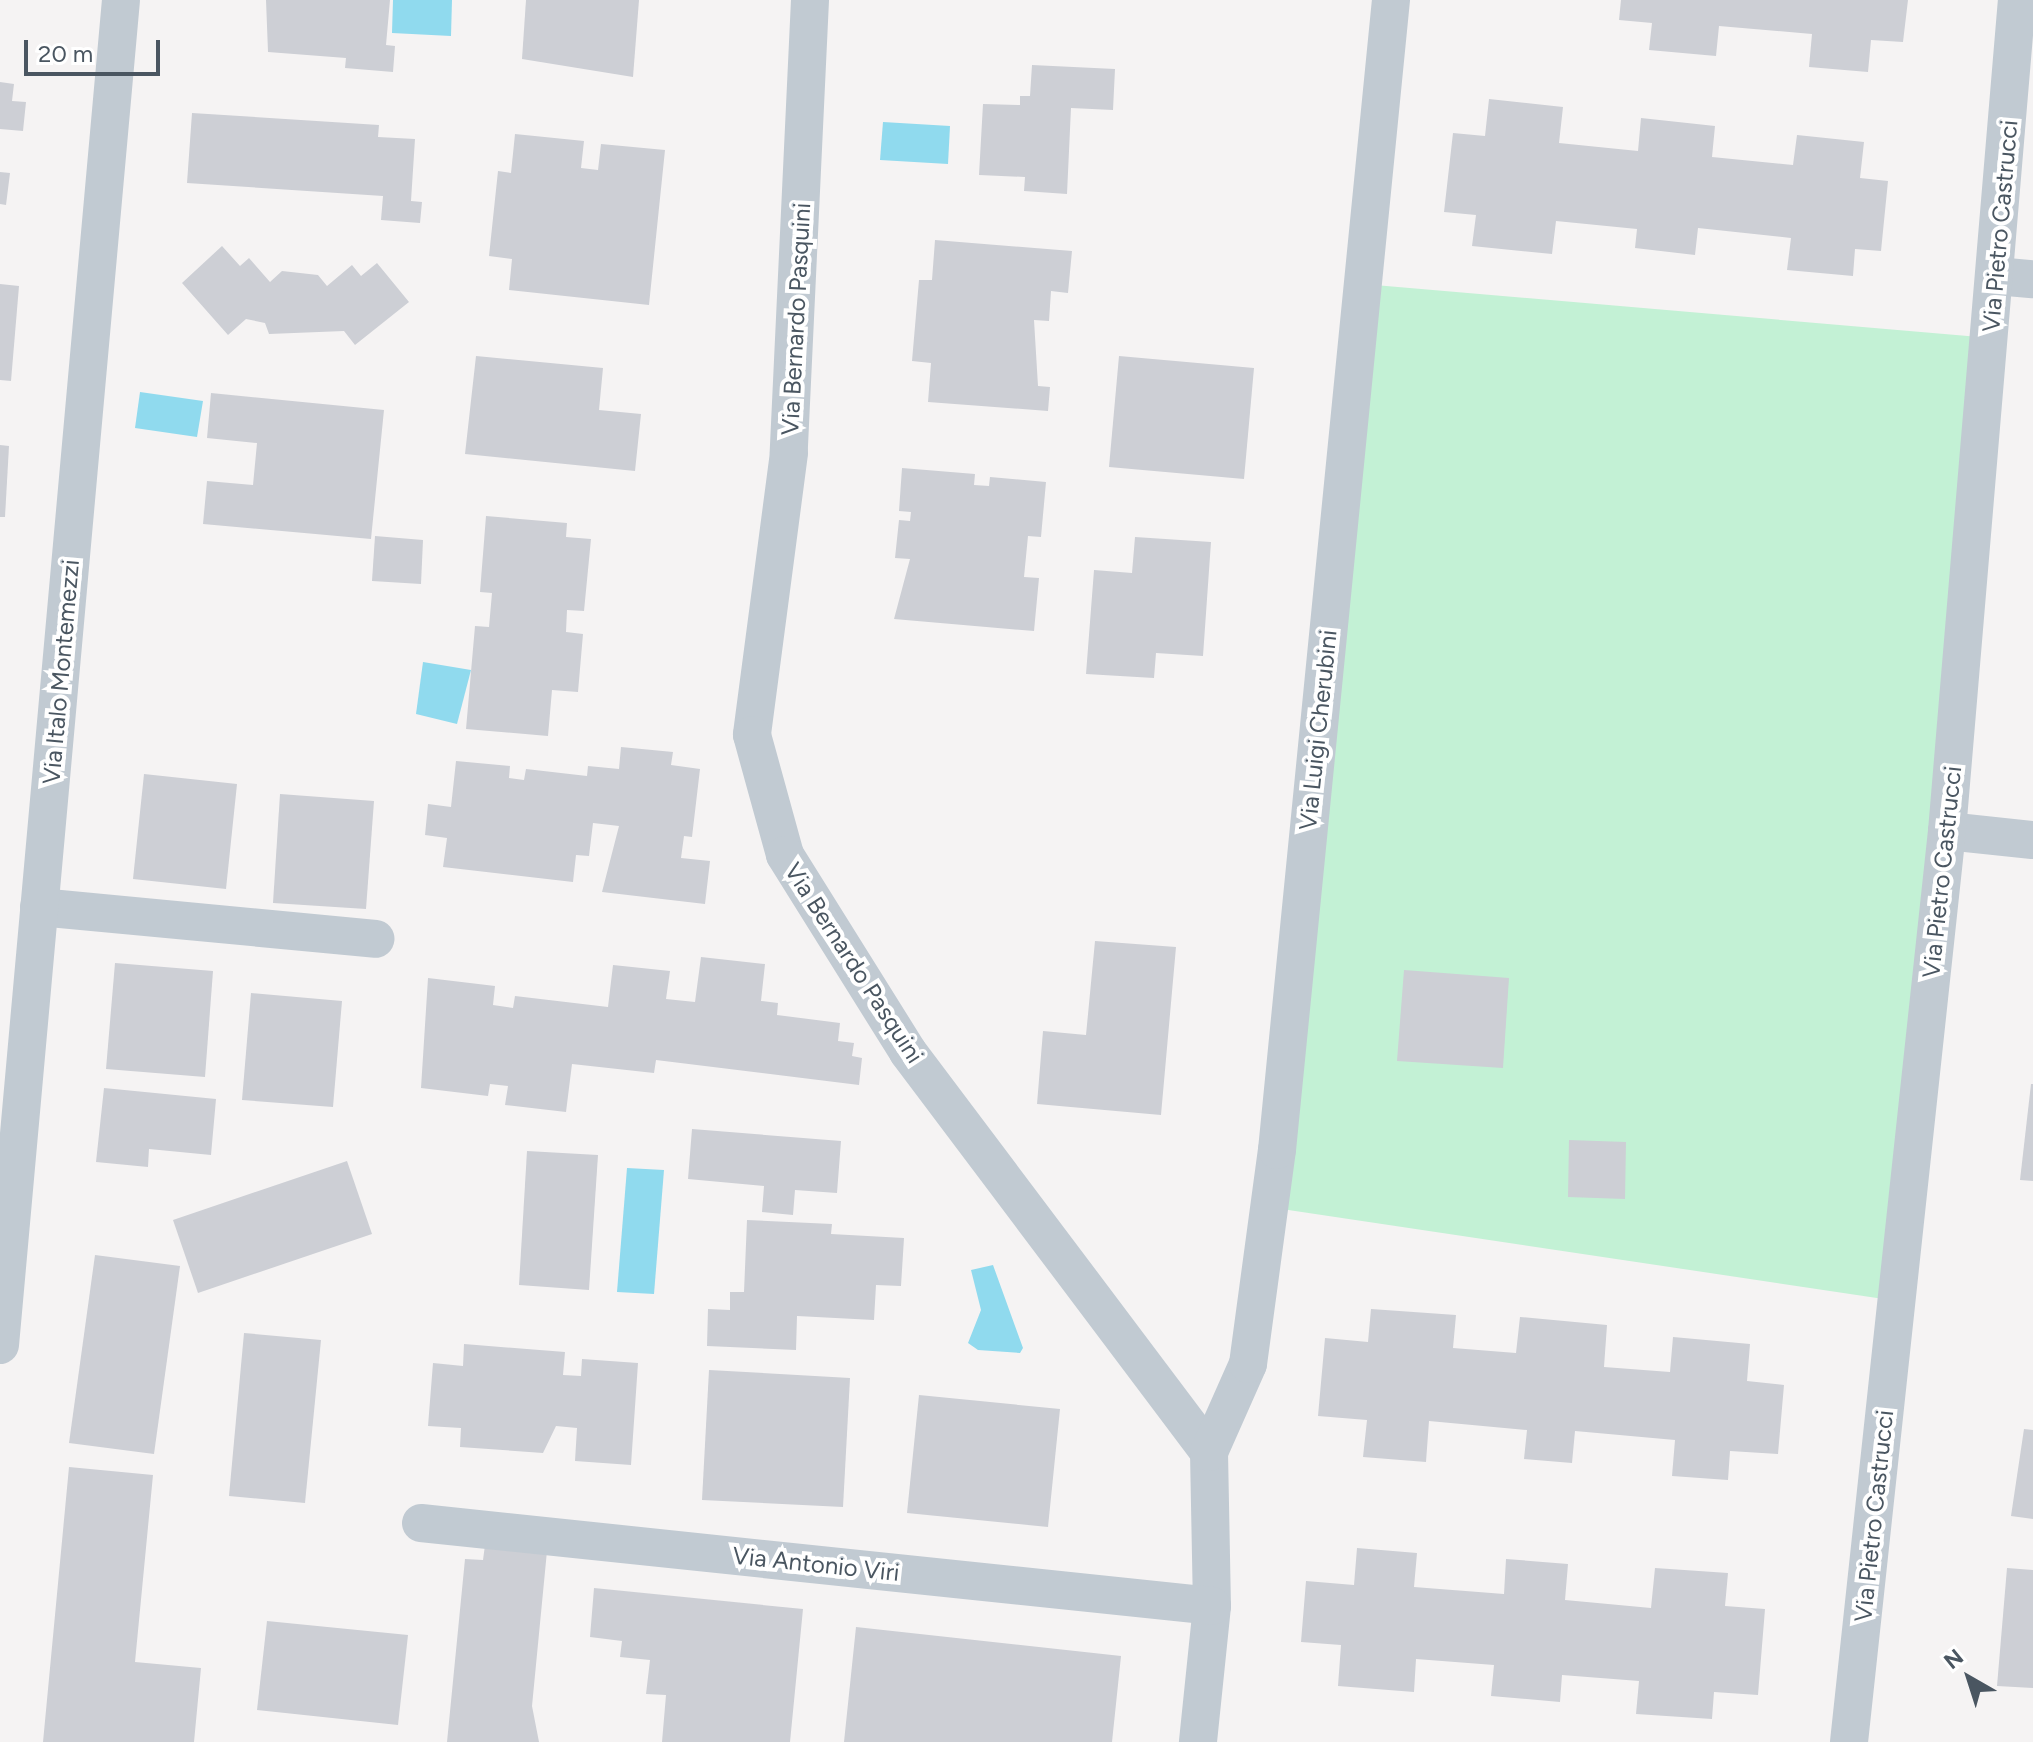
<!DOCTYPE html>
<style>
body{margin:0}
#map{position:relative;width:2033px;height:1742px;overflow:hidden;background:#f5f3f3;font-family:Figtree,sans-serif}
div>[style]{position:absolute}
.green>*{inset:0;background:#c3f1d5}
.water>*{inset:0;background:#90daee}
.building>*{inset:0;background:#cdcfd5}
.street>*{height:38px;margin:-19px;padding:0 19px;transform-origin:19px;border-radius:19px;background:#c1cad2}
span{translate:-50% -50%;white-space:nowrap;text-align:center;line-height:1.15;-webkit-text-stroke:8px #fff;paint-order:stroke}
.street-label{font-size:24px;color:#4a5661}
.north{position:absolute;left:1929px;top:1638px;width:80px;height:80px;-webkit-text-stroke:6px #fff;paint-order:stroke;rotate:321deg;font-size:22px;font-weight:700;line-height:32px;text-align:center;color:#4a5661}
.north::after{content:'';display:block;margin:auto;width:28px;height:36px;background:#4a5661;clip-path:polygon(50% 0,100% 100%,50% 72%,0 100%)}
.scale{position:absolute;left:24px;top:40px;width:136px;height:36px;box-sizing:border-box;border:4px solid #4a5661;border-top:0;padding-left:10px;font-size:24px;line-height:28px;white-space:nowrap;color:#4a5661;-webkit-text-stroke:6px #fff;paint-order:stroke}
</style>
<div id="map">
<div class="green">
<div style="clip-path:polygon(1363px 284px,1991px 338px,1897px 1301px,1269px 1207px)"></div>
</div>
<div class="water">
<div style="clip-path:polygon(393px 0,452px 0,451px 36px,392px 33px)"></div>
<div style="clip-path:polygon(883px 122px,950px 126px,948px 164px,880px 160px)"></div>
<div style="clip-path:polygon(140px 392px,203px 401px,197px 437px,135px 428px)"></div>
<div style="clip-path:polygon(423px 662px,471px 670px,457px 724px,416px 714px)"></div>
<div style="clip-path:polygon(627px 1168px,664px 1170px,654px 1294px,617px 1292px)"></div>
<div style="clip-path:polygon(993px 1265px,1023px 1348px,1020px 1353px,978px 1350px,968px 1343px,981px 1310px,971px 1270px)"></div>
</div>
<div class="building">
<div style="clip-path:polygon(266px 0,390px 0,386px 45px,395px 46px,393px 72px,345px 68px,346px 58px,268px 52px)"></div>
<div style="clip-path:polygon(526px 0,639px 0,633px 77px,522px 59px)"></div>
<div style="clip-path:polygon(1621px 0,1908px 0,1903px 42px,1871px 40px,1868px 72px,1809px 67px,1812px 34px,1719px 26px,1716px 56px,1649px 50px,1652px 23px,1619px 20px)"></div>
<div style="clip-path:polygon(1032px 65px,1115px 69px,1113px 110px,1071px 108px,1067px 194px,1024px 191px,1025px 177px,979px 175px,983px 104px,1020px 105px,1020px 96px,1030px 96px)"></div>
<div style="clip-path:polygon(0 82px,14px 84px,12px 101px,26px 102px,23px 131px,0 129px)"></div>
<div style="clip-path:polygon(1489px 99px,1563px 107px,1559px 143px,1638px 151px,1641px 118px,1715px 126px,1712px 157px,1793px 165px,1797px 135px,1864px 142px,1860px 178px,1888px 181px,1881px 251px,1855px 249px,1853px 276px,1787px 270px,1791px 238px,1698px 228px,1695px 255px,1635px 248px,1637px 229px,1556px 221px,1552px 254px,1472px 246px,1476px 215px,1444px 212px,1453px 133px,1485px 136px)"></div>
<div style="clip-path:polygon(192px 113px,379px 125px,378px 137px,415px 139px,411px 201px,422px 202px,420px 223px,381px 220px,383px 196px,187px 183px)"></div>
<div style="clip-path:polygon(515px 134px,584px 141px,581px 168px,598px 170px,601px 144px,665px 150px,649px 305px,509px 290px,512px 259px,489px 256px,498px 171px,511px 173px)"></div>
<div style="clip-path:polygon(0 172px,10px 173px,6px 205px,0 204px)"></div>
<div style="clip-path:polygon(935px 240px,1072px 251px,1068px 293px,1051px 291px,1049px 321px,1034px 320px,1038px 386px,1050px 387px,1048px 411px,928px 402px,931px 363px,912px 361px,919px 280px,932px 280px)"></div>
<div style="clip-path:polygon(222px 246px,240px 266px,249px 258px,270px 282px,282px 271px,318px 275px,327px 286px,352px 265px,361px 276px,377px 263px,409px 302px,355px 345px,344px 331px,269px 334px,265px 323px,246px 319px,228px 335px,182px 283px)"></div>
<div style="clip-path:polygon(0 284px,19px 286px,11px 381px,0 380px)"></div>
<div style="clip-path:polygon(476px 356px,603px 368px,599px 410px,641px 414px,635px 471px,465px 454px)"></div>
<div style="clip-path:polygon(1119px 356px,1254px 368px,1244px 479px,1109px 467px)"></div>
<div style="clip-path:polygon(211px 393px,384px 410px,371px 539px,203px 524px,207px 481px,253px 485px,257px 443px,207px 438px)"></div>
<div style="clip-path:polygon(0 445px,9px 446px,5px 517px,0 517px)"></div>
<div style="clip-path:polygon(902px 468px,975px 474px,974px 485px,989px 486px,990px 477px,1046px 482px,1041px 537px,1028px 536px,1024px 577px,1039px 578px,1034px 631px,894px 619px,910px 559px,895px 558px,899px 520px,910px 521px,911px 512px,899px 511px)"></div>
<div style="clip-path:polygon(486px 516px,567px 523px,566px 537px,591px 539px,584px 611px,567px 610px,566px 632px,583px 634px,578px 692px,552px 690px,548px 736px,466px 729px,475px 626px,489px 627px,492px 593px,480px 592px)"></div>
<div style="clip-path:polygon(375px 536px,423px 540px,421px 584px,372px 581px)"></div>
<div style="clip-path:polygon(1135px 537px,1211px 542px,1203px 656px,1156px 653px,1154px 678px,1086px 674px,1094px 570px,1132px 573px)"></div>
<div style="clip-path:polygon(621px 747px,673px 752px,671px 765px,700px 769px,692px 837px,684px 836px,681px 858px,710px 861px,705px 904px,602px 892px,619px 826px,593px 823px,589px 856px,576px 855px,573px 882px,443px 867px,447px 838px,425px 835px,428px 804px,451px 807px,456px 761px,510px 766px,509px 778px,524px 780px,526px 769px,587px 776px,588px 766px,619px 769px)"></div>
<div style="clip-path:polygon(144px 774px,237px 784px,226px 889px,133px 879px)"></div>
<div style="clip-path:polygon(280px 794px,374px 801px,366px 909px,273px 903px)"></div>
<div style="clip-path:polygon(1095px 941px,1176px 947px,1161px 1115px,1037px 1104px,1043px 1031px,1086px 1035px)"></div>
<div style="clip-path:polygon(701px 957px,765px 964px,761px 1001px,778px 1003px,777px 1015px,840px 1023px,838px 1041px,854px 1043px,852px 1056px,862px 1058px,859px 1085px,656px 1060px,654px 1073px,572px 1064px,566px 1112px,505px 1105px,508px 1086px,490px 1084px,488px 1096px,421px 1088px,428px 978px,495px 986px,493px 1005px,513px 1008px,515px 996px,608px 1007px,613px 965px,670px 971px,666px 999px,695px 1002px)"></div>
<div style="clip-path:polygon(115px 963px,213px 971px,205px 1077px,106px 1069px)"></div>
<div style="clip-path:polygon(1404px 970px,1509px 978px,1503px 1068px,1397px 1061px)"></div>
<div style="clip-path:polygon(251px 993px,342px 1001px,333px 1107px,242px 1100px)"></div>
<div style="clip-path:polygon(2031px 1084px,2033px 1084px,2033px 1181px,2020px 1180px)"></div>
<div style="clip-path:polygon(104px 1088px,216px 1099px,211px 1155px,149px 1149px,148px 1167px,96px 1162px)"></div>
<div style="clip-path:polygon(692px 1129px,841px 1141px,837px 1193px,795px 1190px,793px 1215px,762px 1212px,764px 1186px,688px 1179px)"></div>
<div style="clip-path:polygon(1569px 1140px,1626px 1142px,1625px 1199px,1568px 1197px)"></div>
<div style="clip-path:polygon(527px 1151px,598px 1155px,589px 1290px,519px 1285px)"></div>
<div style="clip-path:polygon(347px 1161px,372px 1234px,198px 1293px,173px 1220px)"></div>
<div style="clip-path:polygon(747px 1220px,832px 1224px,831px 1234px,904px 1238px,901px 1286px,876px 1285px,874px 1320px,797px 1316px,796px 1350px,707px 1346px,708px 1309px,730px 1310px,730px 1292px,744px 1292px)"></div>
<div style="clip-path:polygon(95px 1255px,180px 1266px,154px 1454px,69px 1443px)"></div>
<div style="clip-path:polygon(1371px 1309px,1456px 1315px,1453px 1348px,1516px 1353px,1520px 1317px,1607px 1325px,1604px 1367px,1670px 1372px,1673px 1337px,1750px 1344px,1747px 1381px,1784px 1385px,1778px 1454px,1730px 1451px,1728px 1480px,1672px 1476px,1675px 1440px,1575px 1431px,1572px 1463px,1524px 1459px,1527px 1430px,1429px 1421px,1426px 1462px,1363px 1457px,1367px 1420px,1318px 1416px,1325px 1338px,1368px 1342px)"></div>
<div style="clip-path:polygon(244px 1333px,321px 1340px,305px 1503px,229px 1496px)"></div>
<div style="clip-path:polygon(464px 1344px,565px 1352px,563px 1375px,581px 1376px,582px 1359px,638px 1363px,631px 1465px,575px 1461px,577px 1428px,556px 1426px,543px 1453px,460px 1447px,461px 1428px,428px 1426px,433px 1363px,463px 1366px)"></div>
<div style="clip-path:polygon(709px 1370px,850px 1378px,843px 1507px,702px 1500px)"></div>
<div style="clip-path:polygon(919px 1395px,1060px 1409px,1048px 1527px,907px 1513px)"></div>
<div style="clip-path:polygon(2024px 1429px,2033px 1430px,2033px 1519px,2011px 1516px)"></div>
<div style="clip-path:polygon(69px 1467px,153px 1475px,135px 1662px,201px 1668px,194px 1742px,43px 1742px)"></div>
<div style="clip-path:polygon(485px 1545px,547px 1551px,532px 1706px,539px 1742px,447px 1742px,465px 1559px,483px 1560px)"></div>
<div style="clip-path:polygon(1357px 1548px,1417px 1553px,1414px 1587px,1504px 1594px,1506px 1559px,1568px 1564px,1565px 1600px,1651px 1608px,1655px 1568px,1728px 1573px,1725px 1606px,1765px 1609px,1758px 1695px,1714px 1692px,1712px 1719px,1636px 1714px,1639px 1681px,1562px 1675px,1560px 1702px,1491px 1696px,1494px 1665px,1416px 1659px,1414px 1692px,1338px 1686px,1341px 1645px,1301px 1642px,1306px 1581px,1354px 1585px)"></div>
<div style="clip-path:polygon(2007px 1568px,2033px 1570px,2033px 1688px,1997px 1686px)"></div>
<div style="clip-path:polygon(594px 1588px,803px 1609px,790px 1742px,662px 1742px,666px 1695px,646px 1694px,650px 1660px,620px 1657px,622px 1641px,590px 1637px)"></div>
<div style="clip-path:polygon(267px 1621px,408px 1635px,398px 1725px,257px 1710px)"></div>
<div style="clip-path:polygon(856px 1627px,1121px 1656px,1112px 1742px,844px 1742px)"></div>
</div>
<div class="street">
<div style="left:810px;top:0;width:453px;rotate:92.7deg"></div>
<div style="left:789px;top:453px;width:284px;rotate:97.5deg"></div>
<div style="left:752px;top:735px;width:124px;rotate:74.6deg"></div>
<div style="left:785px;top:855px;width:232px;rotate:58deg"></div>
<div style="left:908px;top:1052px;width:501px;rotate:53.04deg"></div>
<div style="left:1209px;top:1452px;width:154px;rotate:88.9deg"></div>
<div style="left:1212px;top:1606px;width:137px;rotate:95.9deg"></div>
<div style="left:1996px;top:276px;width:37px;rotate:5deg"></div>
<div style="left:1947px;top:831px;width:86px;rotate:6deg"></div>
<div style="left:39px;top:907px;width:338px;rotate:5.4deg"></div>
<div style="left:0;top:1345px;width:1350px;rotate:-84.86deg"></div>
<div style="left:1209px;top:1452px;width:96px;rotate:-66.1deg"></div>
<div style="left:1248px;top:1364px;width:216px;rotate:-82.3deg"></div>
<div style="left:1277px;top:1150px;width:1156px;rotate:-84.34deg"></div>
<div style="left:421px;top:1523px;width:795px;rotate:5.99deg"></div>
<div style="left:1849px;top:1742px;width:916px;rotate:-83.86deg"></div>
<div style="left:1947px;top:831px;width:834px;rotate:-85.19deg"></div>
</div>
<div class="street-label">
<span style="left:2000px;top:226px;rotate:-85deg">Via Pietro Castrucci</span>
<span style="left:796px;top:319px;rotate:-87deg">Via Bernardo Pasquini</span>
<span style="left:61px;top:672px;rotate:-85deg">Via Italo Montemezzi</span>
<span style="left:1318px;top:730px;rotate:-84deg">Via Luigi Cherubini</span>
<span style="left:1942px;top:872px;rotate:-84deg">Via Pietro Castrucci</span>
<span style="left:854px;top:963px;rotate:57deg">Via Bernardo Pasquini</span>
<span style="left:1874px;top:1516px;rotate:-84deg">Via Pietro Castrucci</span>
<span style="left:816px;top:1564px;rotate:6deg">Via Antonio Viri</span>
</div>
<div class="north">N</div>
<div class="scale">20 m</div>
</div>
